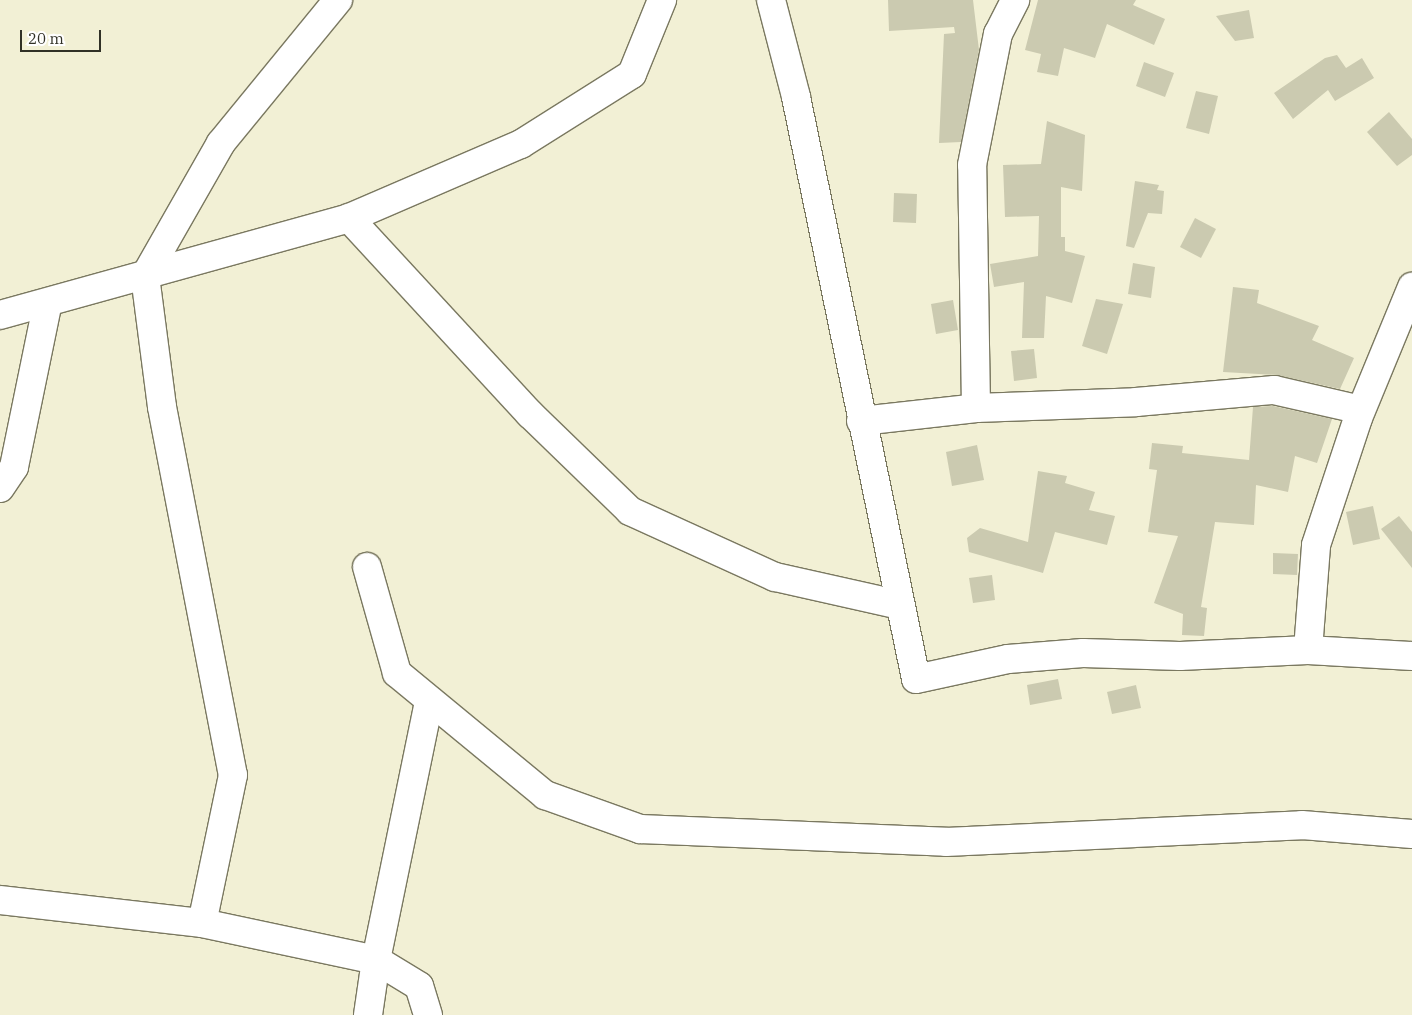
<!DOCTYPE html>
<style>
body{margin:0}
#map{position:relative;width:1412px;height:1015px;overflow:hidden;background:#f2f0d5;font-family:"IBM Plex Serif",serif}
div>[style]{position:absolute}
.building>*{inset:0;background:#cbcab0}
.roads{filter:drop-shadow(1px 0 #7a7860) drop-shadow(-1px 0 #7a7860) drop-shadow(0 1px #7a7860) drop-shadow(0 -1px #7a7860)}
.street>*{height:28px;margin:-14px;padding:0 14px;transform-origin:14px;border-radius:14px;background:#fff}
span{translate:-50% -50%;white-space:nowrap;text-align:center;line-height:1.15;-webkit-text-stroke:4px #fff;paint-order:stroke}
.scale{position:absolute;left:20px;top:30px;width:81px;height:22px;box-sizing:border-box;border:2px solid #313126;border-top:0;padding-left:6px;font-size:15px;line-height:18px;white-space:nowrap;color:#313126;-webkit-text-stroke:4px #fff;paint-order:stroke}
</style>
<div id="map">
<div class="building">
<div style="clip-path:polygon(888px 0,973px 0,979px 50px,961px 142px,939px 143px,944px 34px,955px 33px,954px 27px,889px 31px)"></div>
<div style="clip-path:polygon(1038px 0,1136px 0,1133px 5px,1165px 19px,1154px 45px,1107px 24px,1095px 58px,1064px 48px,1058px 76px,1037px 72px,1041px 54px,1025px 50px)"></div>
<div style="clip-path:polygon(1249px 10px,1254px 38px,1235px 41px,1216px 16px)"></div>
<div style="clip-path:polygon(1337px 55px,1346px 68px,1362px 58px,1374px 78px,1335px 101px,1328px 90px,1293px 119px,1274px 93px,1325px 58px)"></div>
<div style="clip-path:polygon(1144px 62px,1174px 73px,1165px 97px,1136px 86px)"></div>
<div style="clip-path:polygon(1196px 91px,1218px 96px,1209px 134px,1186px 128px)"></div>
<div style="clip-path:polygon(1389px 112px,1412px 139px,1412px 155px,1397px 166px,1367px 132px)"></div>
<div style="clip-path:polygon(1047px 121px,1085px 135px,1082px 191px,1061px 187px,1061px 237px,1065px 237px,1065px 251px,1085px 256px,1072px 303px,1046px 296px,1044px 338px,1022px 338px,1024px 282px,994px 287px,990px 264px,1038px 256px,1039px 216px,1005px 217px,1003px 165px,1041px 164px)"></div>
<div style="clip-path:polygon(1135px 181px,1159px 185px,1157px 190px,1164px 191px,1162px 214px,1148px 213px,1134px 248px,1126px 246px)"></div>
<div style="clip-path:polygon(894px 193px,917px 194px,916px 223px,893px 222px)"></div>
<div style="clip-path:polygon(1195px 218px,1216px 229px,1201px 258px,1180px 247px)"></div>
<div style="clip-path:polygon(1133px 263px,1155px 267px,1151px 298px,1128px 294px)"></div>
<div style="clip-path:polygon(1233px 287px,1259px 290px,1257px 303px,1319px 326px,1312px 340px,1354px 358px,1340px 389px,1277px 375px,1223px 372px)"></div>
<div style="clip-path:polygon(1096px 299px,1123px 304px,1107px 354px,1082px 346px)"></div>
<div style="clip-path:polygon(953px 300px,958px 330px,936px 334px,931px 304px)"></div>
<div style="clip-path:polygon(1034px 349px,1037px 378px,1014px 381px,1011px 351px)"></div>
<div style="clip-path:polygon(1273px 406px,1332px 419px,1317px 463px,1295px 456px,1288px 492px,1256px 485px,1254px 525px,1215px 522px,1201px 607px,1207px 608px,1204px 636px,1182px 635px,1183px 614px,1154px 603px,1178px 536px,1148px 532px,1157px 470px,1149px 469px,1152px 443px,1183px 446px,1182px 453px,1249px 460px,1253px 407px)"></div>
<div style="clip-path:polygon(977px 445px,984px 480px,952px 486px,946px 452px)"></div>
<div style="clip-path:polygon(1038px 471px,1067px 476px,1065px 483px,1095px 492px,1089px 510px,1115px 516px,1107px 545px,1055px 532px,1043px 573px,969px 552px,967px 538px,980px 528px,1028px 542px)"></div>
<div style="clip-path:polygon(1373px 506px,1380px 539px,1353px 545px,1346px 512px)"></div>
<div style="clip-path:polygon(1399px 516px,1412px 532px,1412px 568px,1381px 529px)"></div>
<div style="clip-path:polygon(1273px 553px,1298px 554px,1297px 575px,1273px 574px)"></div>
<div style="clip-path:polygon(992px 575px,995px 600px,973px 603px,969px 578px)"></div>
<div style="clip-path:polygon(1058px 679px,1062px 699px,1030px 705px,1027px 685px)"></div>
<div style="clip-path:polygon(1136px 685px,1141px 708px,1112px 714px,1107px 692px)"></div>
</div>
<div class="roads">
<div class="street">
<div style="left:338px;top:0;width:185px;rotate:129.3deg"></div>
<div style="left:221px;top:143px;width:153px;rotate:119.7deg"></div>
<div style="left:145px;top:276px;width:132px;rotate:82.6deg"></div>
<div style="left:162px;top:407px;width:375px;rotate:79.1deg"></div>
<div style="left:233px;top:775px;width:151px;rotate:101.8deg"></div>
<div style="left:202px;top:923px;width:178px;rotate:12deg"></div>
<div style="left:376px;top:960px;width:56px;rotate:98.3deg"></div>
<div style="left:771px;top:0;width:100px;rotate:75.5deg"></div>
<div style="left:796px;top:97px;width:594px;rotate:78.35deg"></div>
<div style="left:916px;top:679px;width:94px;rotate:-12.3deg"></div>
<div style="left:1008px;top:659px;width:75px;rotate:-4.6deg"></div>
<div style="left:1083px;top:653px;width:97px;rotate:1.8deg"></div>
<div style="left:1180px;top:656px;width:128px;rotate:-2.7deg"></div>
<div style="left:1308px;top:650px;width:104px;rotate:3.3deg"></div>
<div style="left:349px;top:218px;width:267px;rotate:47.3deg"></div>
<div style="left:530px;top:414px;width:139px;rotate:44.1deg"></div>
<div style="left:630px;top:511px;width:159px;rotate:24.5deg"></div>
<div style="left:775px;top:577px;width:128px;rotate:12.6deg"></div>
<div style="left:0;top:315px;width:362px;rotate:-15.5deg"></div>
<div style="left:349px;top:218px;width:187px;rotate:-23.3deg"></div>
<div style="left:521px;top:144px;width:131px;rotate:-32.2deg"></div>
<div style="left:632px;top:74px;width:80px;rotate:-67.9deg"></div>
<div style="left:976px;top:408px;width:243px;rotate:-90.9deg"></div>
<div style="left:972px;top:165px;width:134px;rotate:-78.8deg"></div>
<div style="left:998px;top:34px;width:38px;rotate:-63deg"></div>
<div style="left:861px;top:421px;width:116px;rotate:-6.4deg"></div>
<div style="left:976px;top:408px;width:160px;rotate:-2.1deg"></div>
<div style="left:1136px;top:402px;width:139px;rotate:-5deg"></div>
<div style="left:1274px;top:390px;width:89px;rotate:12.9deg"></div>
<div style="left:0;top:488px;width:25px;rotate:-56deg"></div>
<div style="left:14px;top:467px;width:164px;rotate:-78.4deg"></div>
<div style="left:367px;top:567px;width:110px;rotate:74.2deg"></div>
<div style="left:397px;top:673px;width:192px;rotate:39.5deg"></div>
<div style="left:545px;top:795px;width:101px;rotate:19.7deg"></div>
<div style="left:640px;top:829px;width:306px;rotate:2.4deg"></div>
<div style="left:946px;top:842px;width:356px;rotate:-2.7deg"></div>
<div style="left:1302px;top:825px;width:110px;rotate:4.7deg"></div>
<div style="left:1308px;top:650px;width:105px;rotate:-85.6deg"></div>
<div style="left:1316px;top:545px;width:134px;rotate:-71.7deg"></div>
<div style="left:1358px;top:418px;width:142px;rotate:-67.6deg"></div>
<div style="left:0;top:900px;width:203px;rotate:6.5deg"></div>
<div style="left:428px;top:1015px;width:30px;rotate:-107deg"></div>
<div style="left:419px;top:986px;width:50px;rotate:-148.8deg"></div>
<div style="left:376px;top:960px;width:264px;rotate:-78.4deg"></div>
</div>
</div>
<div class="scale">20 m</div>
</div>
